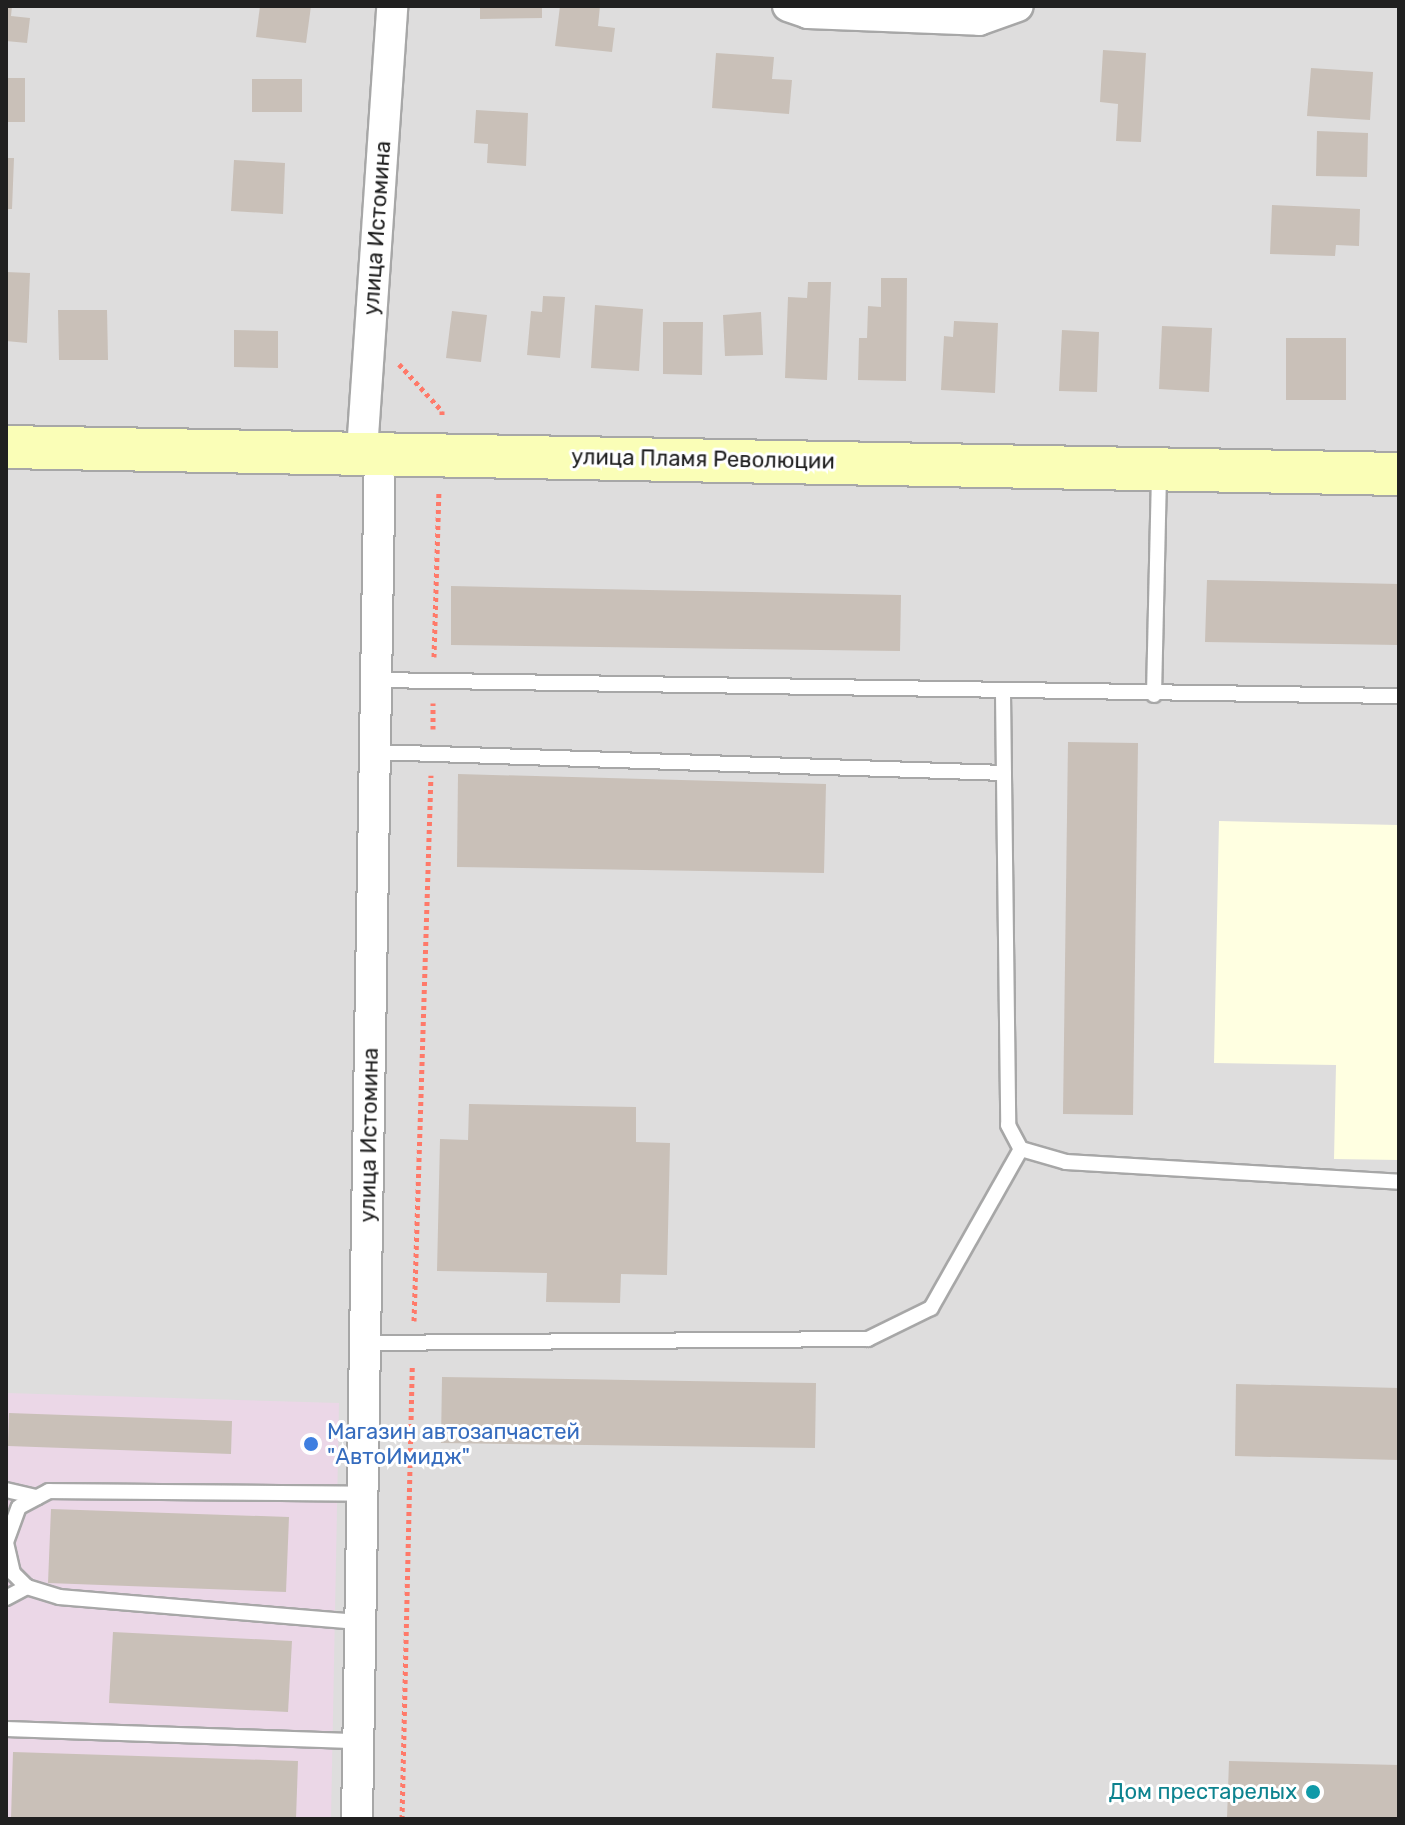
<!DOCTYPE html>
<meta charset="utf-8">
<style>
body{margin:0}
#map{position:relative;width:1405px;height:1825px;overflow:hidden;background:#f1ede6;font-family:Rubik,sans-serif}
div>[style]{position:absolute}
.residential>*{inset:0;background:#dedddd}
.industrial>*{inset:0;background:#ebd7e7}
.education>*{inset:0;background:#ffffe1}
.building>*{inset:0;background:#c9c0b8}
.path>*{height:5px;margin-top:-2.5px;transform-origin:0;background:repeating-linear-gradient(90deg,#ff7969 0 4px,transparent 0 8px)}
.roads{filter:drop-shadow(2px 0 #a7a7a7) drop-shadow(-2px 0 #a7a7a7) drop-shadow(0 2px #a7a7a7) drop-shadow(0 -2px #a7a7a7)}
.lane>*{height:14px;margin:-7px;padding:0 7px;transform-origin:7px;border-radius:7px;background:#fff}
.street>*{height:30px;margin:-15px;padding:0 15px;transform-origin:15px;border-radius:15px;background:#fff}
.secondary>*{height:42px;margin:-21px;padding:0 21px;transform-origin:21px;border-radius:21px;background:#fafeb7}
.dots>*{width:22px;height:22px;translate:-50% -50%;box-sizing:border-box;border:4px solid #fff;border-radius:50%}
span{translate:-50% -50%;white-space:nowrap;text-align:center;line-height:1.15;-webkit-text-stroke:6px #fff;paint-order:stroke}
.street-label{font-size:22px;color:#202020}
.shop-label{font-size:22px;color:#366cbe}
.left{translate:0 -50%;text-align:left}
.culture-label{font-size:22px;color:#0d838f}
.right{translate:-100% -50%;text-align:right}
.frame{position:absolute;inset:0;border:8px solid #202020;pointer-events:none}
</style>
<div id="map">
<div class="residential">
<div style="clip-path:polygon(6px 6px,1399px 6px,1399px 1819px,6px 1819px)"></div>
</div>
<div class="industrial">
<div style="clip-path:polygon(6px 1393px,339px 1403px,331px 1819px,6px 1819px)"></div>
</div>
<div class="education">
<div style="clip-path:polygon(1219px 821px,1399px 825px,1399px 1160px,1334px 1159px,1336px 1065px,1214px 1063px)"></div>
</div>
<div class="building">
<div style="clip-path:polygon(6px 6px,12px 6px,11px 16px,30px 18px,27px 43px,6px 41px)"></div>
<div style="clip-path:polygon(260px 6px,311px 6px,306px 43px,256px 37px)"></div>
<div style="clip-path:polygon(480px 6px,542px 6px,542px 18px,480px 19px)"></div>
<div style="clip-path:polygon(560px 6px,600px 6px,598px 26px,615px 28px,612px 52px,555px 46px)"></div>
<div style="clip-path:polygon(1103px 50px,1146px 53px,1141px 142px,1116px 141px,1118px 104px,1100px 102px)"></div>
<div style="clip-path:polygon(716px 53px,774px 57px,772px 79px,792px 80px,789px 114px,712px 108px)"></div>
<div style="clip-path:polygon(1311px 68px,1373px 72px,1370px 120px,1307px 116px)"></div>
<div style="clip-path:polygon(6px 78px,25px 78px,25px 122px,6px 122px)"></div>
<div style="clip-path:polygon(252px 79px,302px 79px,302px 112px,252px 112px)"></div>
<div style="clip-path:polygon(476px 110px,528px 113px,526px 166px,487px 163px,488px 144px,474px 143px)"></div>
<div style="clip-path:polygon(1317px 131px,1368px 133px,1367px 177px,1316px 176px)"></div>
<div style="clip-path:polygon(6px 158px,14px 158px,12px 209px,6px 209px)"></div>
<div style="clip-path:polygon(234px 160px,285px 163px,283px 214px,231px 211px)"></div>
<div style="clip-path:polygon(1272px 205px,1360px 209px,1359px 246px,1336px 245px,1335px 256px,1270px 254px)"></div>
<div style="clip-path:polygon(6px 272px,30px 273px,27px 343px,6px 341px)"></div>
<div style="clip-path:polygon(881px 278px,907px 278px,906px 381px,858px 380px,859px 338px,867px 338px,868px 306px,881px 307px)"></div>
<div style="clip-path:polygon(808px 282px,831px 282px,827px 380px,785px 378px,788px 297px,807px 298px)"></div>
<div style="clip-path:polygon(543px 296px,565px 297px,560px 358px,527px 355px,531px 311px,542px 312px)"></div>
<div style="clip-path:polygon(595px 305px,643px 309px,639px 371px,591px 368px)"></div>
<div style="clip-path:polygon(58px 310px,107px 310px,108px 360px,59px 360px)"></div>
<div style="clip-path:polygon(452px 311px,487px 315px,481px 362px,446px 358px)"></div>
<div style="clip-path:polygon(761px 312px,763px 355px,725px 356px,723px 315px)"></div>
<div style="clip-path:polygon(954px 321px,998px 323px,995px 393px,941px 390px,944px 336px,953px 337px)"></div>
<div style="clip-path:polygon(663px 322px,703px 322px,702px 375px,663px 374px)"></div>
<div style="clip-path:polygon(1162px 326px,1212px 328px,1209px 392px,1159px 389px)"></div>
<div style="clip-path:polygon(234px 330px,278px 331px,278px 368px,234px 367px)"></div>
<div style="clip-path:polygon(1062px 330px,1099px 332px,1097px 392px,1059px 391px)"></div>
<div style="clip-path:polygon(1286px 338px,1346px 338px,1346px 400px,1286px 400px)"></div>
<div style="clip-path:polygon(1207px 580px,1399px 584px,1399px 645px,1205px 642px)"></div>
<div style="clip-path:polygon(451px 586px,901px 595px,900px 651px,451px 645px)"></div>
<div style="clip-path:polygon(1068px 742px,1138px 743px,1133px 1115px,1063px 1114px)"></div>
<div style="clip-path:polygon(458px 774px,826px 784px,824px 873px,457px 867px)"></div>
<div style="clip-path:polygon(469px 1104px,636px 1107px,636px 1142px,670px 1143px,667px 1275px,621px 1274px,620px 1303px,546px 1302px,547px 1273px,437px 1271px,440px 1139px,468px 1140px)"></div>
<div style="clip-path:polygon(442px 1377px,816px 1383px,815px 1448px,441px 1443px)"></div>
<div style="clip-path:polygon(1236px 1384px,1399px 1388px,1399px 1460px,1235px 1456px)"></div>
<div style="clip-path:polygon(9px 1413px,232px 1421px,231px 1454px,8px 1446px)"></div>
<div style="clip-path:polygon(51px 1509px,289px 1517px,286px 1592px,48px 1583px)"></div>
<div style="clip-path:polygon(113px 1632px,292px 1641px,288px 1712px,109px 1703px)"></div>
<div style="clip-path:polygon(13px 1752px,298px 1761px,296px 1819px,11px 1819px)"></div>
<div style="clip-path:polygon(1229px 1761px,1399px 1765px,1399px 1819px,1227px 1819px)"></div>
</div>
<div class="path">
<div style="left:399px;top:364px;width:64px;rotate:47.5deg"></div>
<div style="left:442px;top:411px;width:6px;rotate:90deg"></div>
<div style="left:434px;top:657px;width:166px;rotate:-88.3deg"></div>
<div style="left:433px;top:729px;width:26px;rotate:-90deg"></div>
<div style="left:414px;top:1321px;width:546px;rotate:-88.22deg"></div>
<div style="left:402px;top:1819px;width:452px;rotate:-88.7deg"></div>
</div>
<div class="roads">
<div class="lane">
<div style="left:376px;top:680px;width:1023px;rotate:0.9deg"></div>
<div style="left:1003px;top:694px;width:431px;rotate:89.3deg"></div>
<div style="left:1008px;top:1125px;width:27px;rotate:62deg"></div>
<div style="left:1021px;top:1149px;width:47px;rotate:16.1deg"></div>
<div style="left:1066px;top:1162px;width:334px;rotate:3.4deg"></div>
<div style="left:1154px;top:695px;width:221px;rotate:-88.7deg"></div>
<div style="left:375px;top:752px;width:629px;rotate:1.91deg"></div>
<div style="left:365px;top:1343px;width:503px;rotate:-0.46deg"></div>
<div style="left:868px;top:1339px;width:70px;rotate:-26.2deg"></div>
<div style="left:931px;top:1308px;width:183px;rotate:-60.5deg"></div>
<div style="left:6px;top:1490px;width:32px;rotate:13deg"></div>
<div style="left:27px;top:1587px;width:20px;rotate:-135deg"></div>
<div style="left:13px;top:1573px;width:32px;rotate:-103deg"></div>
<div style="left:6px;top:1542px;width:37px;rotate:-70deg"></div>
<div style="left:19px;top:1507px;width:34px;rotate:-28deg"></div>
<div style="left:49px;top:1491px;width:313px;rotate:0.5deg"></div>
<div style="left:6px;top:1598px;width:24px;rotate:-28deg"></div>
<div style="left:27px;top:1587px;width:34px;rotate:17deg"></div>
<div style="left:60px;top:1597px;width:301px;rotate:4.8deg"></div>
<div style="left:6px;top:1729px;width:352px;rotate:2deg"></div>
</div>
<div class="street">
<div style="left:788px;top:6px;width:21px;rotate:19deg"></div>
<div style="left:808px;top:13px;width:171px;rotate:2.3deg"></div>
<div style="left:979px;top:20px;width:41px;rotate:-19.7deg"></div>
<div style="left:362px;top:451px;width:446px;rotate:-86.1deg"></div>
<div style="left:357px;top:1819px;width:1368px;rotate:-89.04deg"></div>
</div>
<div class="secondary">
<div style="left:6px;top:447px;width:1393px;rotate:1.11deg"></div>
</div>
</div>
<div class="dots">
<div style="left:311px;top:1444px;background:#3f7fe0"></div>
<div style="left:1313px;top:1792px;background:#0f9aa8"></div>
</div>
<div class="street-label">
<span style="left:377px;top:228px;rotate:-86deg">улица Истомина</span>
<span style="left:703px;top:459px;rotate:1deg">улица Пламя Революции</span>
<span style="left:369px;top:1135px;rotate:-89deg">улица Истомина</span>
</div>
<div class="shop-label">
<span class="left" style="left:327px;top:1444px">Магазин автозапчастей<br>"АвтоИмидж"</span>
</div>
<div class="culture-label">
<span class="right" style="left:1297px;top:1792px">Дом престарелых</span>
</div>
<div class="frame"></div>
</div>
